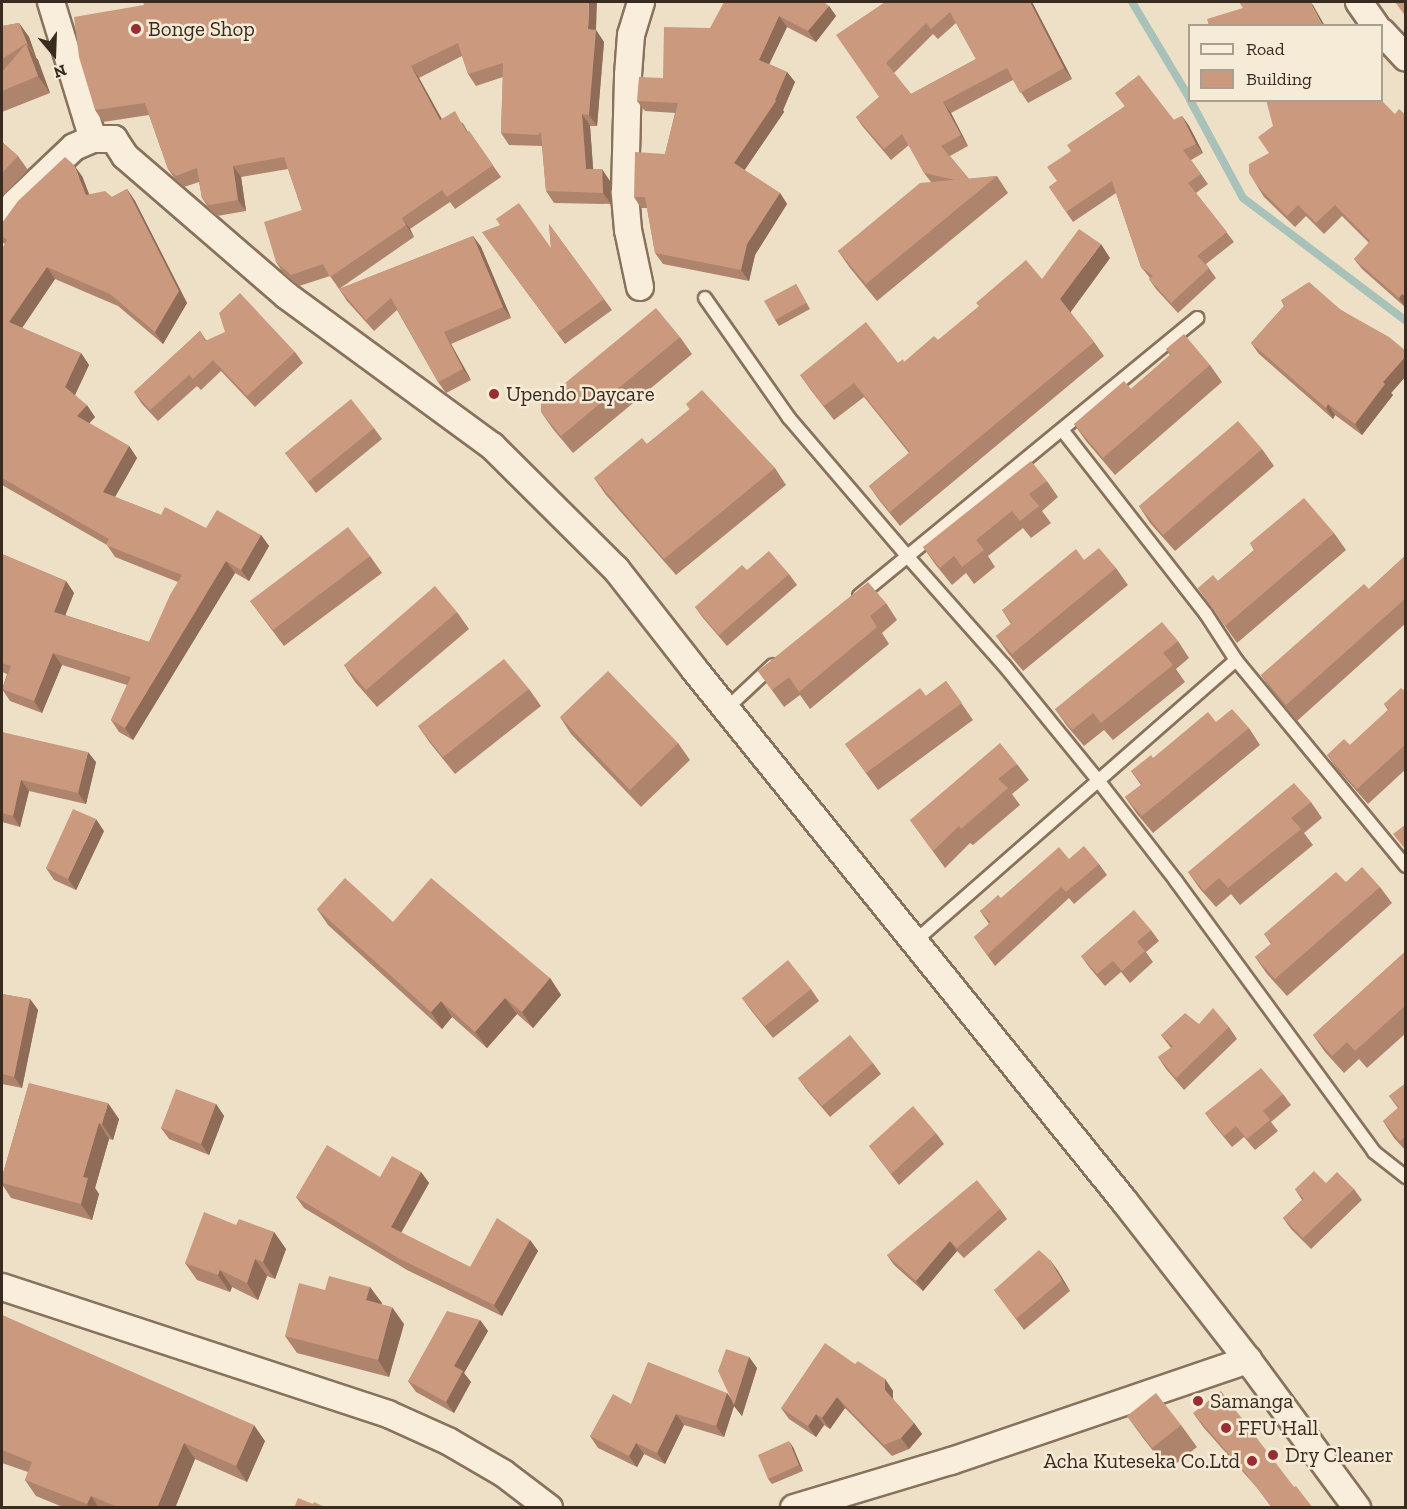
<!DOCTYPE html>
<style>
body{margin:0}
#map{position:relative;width:1407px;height:1509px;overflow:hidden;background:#eee0c7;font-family:"Zilla Slab",serif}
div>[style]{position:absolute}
.stream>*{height:8px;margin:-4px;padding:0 4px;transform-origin:4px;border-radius:4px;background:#a8c2b9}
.roads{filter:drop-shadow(2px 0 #89725d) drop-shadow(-2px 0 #89725d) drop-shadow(0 2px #89725d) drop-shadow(0 -2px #89725d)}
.service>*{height:12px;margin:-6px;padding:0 6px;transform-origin:6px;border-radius:6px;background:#f8eedb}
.minor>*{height:26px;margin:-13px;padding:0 13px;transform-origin:13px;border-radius:13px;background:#f8eedb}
.wall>*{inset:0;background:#af846c}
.shaded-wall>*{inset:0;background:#8e6c58}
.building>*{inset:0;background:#cb9a7e}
.dots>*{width:16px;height:16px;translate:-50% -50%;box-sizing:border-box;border:3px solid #f5ebd7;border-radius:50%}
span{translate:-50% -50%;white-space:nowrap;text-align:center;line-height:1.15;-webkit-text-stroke:5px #f5ebd7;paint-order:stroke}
.poi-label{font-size:21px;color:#3a2b20}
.left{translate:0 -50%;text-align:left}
.right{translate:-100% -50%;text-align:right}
.frame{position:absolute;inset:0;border:3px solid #3a2b20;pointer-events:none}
.legend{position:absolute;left:1188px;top:24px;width:195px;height:78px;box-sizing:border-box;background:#f5ebd7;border:2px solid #aa9e8e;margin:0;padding:8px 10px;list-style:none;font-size:18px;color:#3a2b20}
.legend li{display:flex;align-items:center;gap:12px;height:30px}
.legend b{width:30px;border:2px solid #aa9e8e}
.north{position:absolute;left:24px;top:24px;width:60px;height:60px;-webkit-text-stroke:4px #f5ebd7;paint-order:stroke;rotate:161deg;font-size:16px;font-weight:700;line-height:24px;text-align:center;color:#3a2b20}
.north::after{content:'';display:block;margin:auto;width:21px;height:27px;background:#3a2b20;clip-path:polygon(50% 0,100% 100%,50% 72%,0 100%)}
</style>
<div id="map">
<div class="stream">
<div style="left:1132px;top:2px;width:113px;rotate:59.1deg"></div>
<div style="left:1190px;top:100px;width:111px;rotate:61.6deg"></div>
<div style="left:1243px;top:198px;width:204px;rotate:37deg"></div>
</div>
<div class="roads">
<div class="service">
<div style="left:705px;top:298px;width:146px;rotate:55deg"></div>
<div style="left:789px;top:418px;width:183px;rotate:49.4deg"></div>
<div style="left:908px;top:557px;width:144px;rotate:48.4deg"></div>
<div style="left:1004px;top:665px;width:147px;rotate:50.8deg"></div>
<div style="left:1097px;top:779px;width:129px;rotate:52.2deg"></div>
<div style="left:1176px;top:881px;width:336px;rotate:53.8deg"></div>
<div style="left:1374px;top:1152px;width:41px;rotate:38deg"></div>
<div style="left:1063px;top:431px;width:232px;rotate:52deg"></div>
<div style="left:1206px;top:614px;width:55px;rotate:56.9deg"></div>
<div style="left:1236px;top:660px;width:267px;rotate:50.5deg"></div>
<div style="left:859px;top:596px;width:438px;rotate:-39.4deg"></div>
<div style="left:726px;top:709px;width:64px;rotate:-43.1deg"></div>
<div style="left:914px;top:942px;width:428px;rotate:-41.2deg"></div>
</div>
<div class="minor">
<div style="left:51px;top:2px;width:143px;rotate:73deg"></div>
<div style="left:1359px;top:2px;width:29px;rotate:55deg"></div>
<div style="left:1382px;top:32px;width:35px;rotate:47deg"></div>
<div style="left:2px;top:223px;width:24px;rotate:-57deg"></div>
<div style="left:15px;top:203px;width:81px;rotate:-43.5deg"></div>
<div style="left:74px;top:147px;width:21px;rotate:-23deg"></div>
<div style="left:93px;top:139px;width:21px"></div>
<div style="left:114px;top:139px;width:20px;rotate:57deg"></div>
<div style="left:125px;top:156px;width:214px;rotate:40.8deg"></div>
<div style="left:287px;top:296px;width:254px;rotate:36.2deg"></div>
<div style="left:492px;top:446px;width:175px;rotate:44.8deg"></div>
<div style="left:616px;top:569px;width:127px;rotate:52deg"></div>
<div style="left:694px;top:669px;width:685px;rotate:51.04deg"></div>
<div style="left:1125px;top:1202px;width:200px;rotate:52.1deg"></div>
<div style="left:1248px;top:1360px;width:184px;rotate:53.6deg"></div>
<div style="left:640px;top:287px;width:58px;rotate:-101.9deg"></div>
<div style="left:628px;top:230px;width:38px;rotate:-95deg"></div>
<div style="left:625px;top:192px;width:117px;rotate:-88.5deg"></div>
<div style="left:628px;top:75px;width:40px;rotate:-85.7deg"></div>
<div style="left:631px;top:35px;width:34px;rotate:-73deg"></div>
<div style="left:2px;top:1287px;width:406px;rotate:18.2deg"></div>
<div style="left:388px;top:1414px;width:66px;rotate:24.2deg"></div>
<div style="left:448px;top:1441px;width:64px;rotate:30.2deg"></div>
<div style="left:503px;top:1473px;width:58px;rotate:37.3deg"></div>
<div style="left:794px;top:1508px;width:164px;rotate:-16.7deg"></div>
<div style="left:951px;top:1461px;width:314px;rotate:-18.8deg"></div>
</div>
</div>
<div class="wall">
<div style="clip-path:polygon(evenodd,885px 2px,1032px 2px,1072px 79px,1028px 103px,1013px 80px,951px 113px,968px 146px,950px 156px,969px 179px,997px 176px,1008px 193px,877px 301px,850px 268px,838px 251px,931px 182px,924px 173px,909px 145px,891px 160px,863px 127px,856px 117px,879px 97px,885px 2px,956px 23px,976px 59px,911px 94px,894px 73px,933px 34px,938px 39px,956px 23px)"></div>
<div style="clip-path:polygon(144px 5px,596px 30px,604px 42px,597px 126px,590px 126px,593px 169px,610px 181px,611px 204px,554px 203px,546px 191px,542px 146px,509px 145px,501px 133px,503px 77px,476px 86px,468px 74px,462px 56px,419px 78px,442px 119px,463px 123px,468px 132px,469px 131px,501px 177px,455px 209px,450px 202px,410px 229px,414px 237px,339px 289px,330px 276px,299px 286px,284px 274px,276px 262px,302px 210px,288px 169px,241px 177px,246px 211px,217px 216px,210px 210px,202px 198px,199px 182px,184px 187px,176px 180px,168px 169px,149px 115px,103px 122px,95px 110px)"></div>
<div style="clip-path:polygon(829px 6px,836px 16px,816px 42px,787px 27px,769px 64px,787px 72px,795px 82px,783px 110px,784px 112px,744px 170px,780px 193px,787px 204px,755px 255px,749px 281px,663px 264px,655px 253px,647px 208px,641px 208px,634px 197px,665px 154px,675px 113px,645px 111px,637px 101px,663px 78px,710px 28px)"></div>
<div style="clip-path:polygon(19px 23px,29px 37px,36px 57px,35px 57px,38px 60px,50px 93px,2px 112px,2px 26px)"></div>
<div style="clip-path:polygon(1115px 93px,1174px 120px,1182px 116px,1189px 126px,1203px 153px,1191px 160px,1208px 184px,1196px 193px,1234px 242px,1206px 264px,1216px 278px,1178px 313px,1156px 289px,1149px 279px,1150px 278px,1141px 267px,1116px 193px,1073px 222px,1049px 187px,1057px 181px,1071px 151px,1125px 106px)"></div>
<div style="clip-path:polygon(1395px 114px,1406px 115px,1406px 308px,1362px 269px,1354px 259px,1369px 243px,1342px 216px,1324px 234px,1306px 216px,1295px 227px,1264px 197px,1257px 186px,1269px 153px,1273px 126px)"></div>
<div style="clip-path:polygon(2px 142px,18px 156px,28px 170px,2px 197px)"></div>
<div style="clip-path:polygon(82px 176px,89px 194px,112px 197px,127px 189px,135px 201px,187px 303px,163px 344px,118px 306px,55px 279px,22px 328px,81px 353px,89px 365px,75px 395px,95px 417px,89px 423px,129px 446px,137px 458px,115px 497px,161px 515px,206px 528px,261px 535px,269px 546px,249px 581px,235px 573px,133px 740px,119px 732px,111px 720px,127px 685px,62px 665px,42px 713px,10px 701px,2px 689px,7px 674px,2px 672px,2px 554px,66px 581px,74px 593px,65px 615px,149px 642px,178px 582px,115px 557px,107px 545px,2px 485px,2px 249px,5px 244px,2px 242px,2px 223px)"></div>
<div style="clip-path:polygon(549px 224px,612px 310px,565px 344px,482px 232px,551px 248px)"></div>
<div style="clip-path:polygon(473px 236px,481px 247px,511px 318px,451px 344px,471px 380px,446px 393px,438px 382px,397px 310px,374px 331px,347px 301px,339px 289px)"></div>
<div style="clip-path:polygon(1110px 258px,1070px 312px,1094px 342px,1104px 356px,900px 526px,879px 500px,869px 486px,909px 453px,864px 397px,834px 420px,810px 389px,800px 375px,904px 362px,938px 340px,1042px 279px)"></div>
<div style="clip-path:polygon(796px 284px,810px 309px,779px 326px,775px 320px)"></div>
<div style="clip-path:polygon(1281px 300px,1341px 310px,1406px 351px,1406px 376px,1391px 393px,1393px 395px,1362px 435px,1335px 415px,1333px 419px,1259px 354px,1251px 343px,1284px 306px)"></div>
<div style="clip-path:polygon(200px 331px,206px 340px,295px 352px,303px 363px,255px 407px,221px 371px,201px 390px,197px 386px,158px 421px,142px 404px,134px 392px)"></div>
<div style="clip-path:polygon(680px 337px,692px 354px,573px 453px,553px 429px,541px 412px)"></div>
<div style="clip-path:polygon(1166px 349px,1210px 365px,1222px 382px,1115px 475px,1086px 441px,1074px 424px,1131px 389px,1170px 355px)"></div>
<div style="clip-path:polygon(686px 404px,775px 468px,786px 485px,676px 575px,606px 495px,594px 478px,647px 444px,690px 409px)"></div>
<div style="clip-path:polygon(374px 428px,382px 439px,316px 493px,285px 453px)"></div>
<div style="clip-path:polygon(1262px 449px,1274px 466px,1175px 551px,1150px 523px,1139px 506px)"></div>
<div style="clip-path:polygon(1047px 481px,1058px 497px,1042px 511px,1051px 523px,1031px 538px,1023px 528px,988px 556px,995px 567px,974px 584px,966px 573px,952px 585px,935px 564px,923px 547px)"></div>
<div style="clip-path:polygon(1334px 533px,1346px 550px,1237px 643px,1198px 588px,1218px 581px,1254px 550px,1250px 543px)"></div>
<div style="clip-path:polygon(1406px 555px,1406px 623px,1297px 721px,1272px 691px,1261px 675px,1369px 589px)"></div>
<div style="clip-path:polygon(370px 556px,382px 573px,284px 646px,250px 601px)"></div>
<div style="clip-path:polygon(1084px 560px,1116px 568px,1128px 585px,1023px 671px,1008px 653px,996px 636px,1011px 624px,1002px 610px)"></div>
<div style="clip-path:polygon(747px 570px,789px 574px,797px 585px,727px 646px,703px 618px,695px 607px)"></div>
<div style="clip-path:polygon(886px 603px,897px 620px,882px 633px,889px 644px,810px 709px,800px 695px,784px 707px,758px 671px)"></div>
<div style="clip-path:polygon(457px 612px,469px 629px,377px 707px,355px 682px,344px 665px)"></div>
<div style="clip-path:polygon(1178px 641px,1189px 658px,1176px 669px,1185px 682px,1113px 740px,1104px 730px,1084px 746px,1067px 726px,1055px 709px)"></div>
<div style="clip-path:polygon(946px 681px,973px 720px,878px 790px,845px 744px,926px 696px)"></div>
<div style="clip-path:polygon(1406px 688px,1406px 769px,1368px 804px,1338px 770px,1327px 755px,1350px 745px,1388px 710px,1384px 704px)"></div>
<div style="clip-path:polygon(529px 689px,541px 706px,455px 774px,430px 743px,418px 726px)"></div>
<div style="clip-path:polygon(560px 717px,678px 743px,690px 760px,641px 807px,571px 734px)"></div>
<div style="clip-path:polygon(1249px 728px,1260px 745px,1153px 833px,1137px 814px,1125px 797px,1141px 785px,1131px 771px,1153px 758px)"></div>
<div style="clip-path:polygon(2px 732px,96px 762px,86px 804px,29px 791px,20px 827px,2px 822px)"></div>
<div style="clip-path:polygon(1017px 764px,1029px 780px,1012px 794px,1020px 805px,973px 845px,970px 843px,945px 868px,910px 820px)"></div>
<div style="clip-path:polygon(1311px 802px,1322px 818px,1304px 833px,1313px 845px,1240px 905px,1231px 894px,1216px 907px,1200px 889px,1188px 872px)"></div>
<div style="clip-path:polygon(104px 831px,76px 890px,54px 880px,46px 868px)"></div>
<div style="clip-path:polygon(1069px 859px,1099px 864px,1107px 875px,1074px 904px,1069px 898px,995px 966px,974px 937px,989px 924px,980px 911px,1001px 898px)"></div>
<div style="clip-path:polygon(1380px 887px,1392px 903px,1287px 996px,1267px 974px,1255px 957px,1271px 944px,1264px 934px)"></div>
<div style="clip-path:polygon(317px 909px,393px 922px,550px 978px,561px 995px,533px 1028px,517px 1014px,487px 1048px,452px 1017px,442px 1029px,328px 925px)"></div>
<div style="clip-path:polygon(1151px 930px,1159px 941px,1146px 952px,1153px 962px,1130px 983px,1121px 972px,1105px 986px,1089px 967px,1081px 956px)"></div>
<div style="clip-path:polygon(1406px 951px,1406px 1033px,1367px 1068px,1359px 1059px,1344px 1073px,1325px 1052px,1313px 1035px)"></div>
<div style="clip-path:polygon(811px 989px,819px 1001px,773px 1038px,750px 1009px,742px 998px)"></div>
<div style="clip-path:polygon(2px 994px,30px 999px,38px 1010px,22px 1088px,2px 1084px)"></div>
<div style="clip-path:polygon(1199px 1024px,1229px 1027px,1237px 1039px,1184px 1090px,1166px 1069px,1158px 1057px,1171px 1048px,1161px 1035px)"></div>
<div style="clip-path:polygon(873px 1063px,881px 1074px,830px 1117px,806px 1089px,798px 1078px)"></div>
<div style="clip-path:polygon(29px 1083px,119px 1119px,113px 1140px,109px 1139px,95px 1188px,99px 1194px,92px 1220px,11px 1198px,2px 1184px,2px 1177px)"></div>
<div style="clip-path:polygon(1406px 1083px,1406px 1151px,1394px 1138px,1383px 1121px,1398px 1108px,1389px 1096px)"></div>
<div style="clip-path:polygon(1283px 1094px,1291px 1105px,1271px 1122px,1278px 1131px,1255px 1150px,1244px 1137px,1232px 1147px,1213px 1124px,1205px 1113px)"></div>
<div style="clip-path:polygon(216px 1104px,224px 1116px,209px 1155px,169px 1139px,161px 1128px)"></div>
<div style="clip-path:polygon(936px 1133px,944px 1144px,899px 1185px,869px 1146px)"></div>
<div style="clip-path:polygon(421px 1172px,429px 1183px,401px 1233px,470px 1267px,530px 1240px,538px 1251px,502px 1316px,407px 1270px,304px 1208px,296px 1197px,380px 1177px)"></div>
<div style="clip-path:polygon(1326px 1183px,1354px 1189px,1362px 1200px,1311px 1249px,1291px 1229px,1283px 1218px,1302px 1200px,1295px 1189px)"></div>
<div style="clip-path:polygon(1000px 1209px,1007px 1219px,964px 1258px,957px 1251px,923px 1291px,894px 1265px,887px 1255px)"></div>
<div style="clip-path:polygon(236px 1225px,274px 1232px,286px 1249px,275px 1279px,267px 1276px,258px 1300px,232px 1287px,230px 1292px,197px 1280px,185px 1263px)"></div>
<div style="clip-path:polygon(1050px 1260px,1058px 1271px,1070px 1291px,1024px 1330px,994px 1290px)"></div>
<div style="clip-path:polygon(370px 1287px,381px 1304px,404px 1324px,389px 1377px,297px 1353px,285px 1336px,325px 1290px)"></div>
<div style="clip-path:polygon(2px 1315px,265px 1441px,247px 1482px,195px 1459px,175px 1508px,65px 1508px,36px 1496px,25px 1480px,28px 1472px,2px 1463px)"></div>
<div style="clip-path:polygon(480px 1320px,488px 1331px,464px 1373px,471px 1382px,454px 1413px,416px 1392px,408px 1381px)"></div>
<div style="clip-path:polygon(749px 1357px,757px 1368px,742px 1416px,734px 1406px,724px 1437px,684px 1425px,665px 1464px,644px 1454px,637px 1467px,598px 1448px,590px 1436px,631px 1404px,727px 1393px,731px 1398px)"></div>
<div style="clip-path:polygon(855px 1364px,885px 1379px,893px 1391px,893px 1399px,914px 1423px,922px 1434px,909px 1449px,892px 1456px,845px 1408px,830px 1429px,824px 1425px,816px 1437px,789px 1419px,781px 1408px)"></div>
<div style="clip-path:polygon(1193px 1413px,1294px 1487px,1313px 1508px,1272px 1508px,1259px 1490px,1204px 1428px)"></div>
<div style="clip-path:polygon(1127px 1416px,1181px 1425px,1197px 1447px,1168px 1470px,1143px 1438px)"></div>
<div style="clip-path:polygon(793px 1447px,803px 1471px,772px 1484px,768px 1479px)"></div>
</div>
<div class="shaded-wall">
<div style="clip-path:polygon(589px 2px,597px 2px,596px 30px,604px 42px,597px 126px,589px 115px,588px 29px)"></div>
<div style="clip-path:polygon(1030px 2px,1032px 2px,1072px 79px,1064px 68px)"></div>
<div style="clip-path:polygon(1310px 2px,1313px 5px,1325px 26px,1323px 26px)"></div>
<div style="clip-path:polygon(829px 6px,836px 16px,816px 42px,808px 31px)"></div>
<div style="clip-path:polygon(779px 16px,787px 27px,766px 71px,759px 60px)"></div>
<div style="clip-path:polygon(19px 23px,29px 37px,36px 57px,27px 43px)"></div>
<div style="clip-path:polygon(26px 44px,38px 60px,50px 93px,38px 76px)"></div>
<div style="clip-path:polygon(411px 66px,419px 78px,448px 131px,440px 120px)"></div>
<div style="clip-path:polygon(787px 72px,795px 82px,783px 110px,784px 112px,742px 174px,734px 163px,775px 100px)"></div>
<div style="clip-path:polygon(943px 102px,951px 113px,968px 146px,961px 135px)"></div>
<div style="clip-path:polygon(582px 114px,590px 126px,594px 180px,586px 169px)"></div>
<div style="clip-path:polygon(1182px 116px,1189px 126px,1203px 153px,1196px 144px)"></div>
<div style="clip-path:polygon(74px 165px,82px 176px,94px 207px,86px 195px)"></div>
<div style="clip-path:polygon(233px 166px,241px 177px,246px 211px,238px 200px)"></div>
<div style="clip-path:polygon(602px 169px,610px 181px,611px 204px,603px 193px)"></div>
<div style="clip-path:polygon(127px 189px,135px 201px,187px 303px,163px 344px,155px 332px)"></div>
<div style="clip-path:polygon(780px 193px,787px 204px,755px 255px,749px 281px,741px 270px,747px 244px)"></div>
<div style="clip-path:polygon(402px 218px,410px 229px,414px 237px,406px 225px)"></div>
<div style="clip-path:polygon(473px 236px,481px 247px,511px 318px,503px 307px)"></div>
<div style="clip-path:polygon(1101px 244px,1110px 258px,1070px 313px,1060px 299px)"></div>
<div style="clip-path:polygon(47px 267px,55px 279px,18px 334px,9px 322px)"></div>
<div style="clip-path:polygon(1402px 294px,1406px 298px,1406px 308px,1399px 298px)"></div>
<div style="clip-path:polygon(444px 332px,451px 344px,471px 380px,463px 369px)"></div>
<div style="clip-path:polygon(81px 353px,89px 365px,73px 399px,65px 387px)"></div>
<div style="clip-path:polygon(1406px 356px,1406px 376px,1391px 393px,1393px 395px,1362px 435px,1355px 424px,1383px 382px)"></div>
<div style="clip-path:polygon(1328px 404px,1335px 415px,1333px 419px,1326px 408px)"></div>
<div style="clip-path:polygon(87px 405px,95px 417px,85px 428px,77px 416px)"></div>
<div style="clip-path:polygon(129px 446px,137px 458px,111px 504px,103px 492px)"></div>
<div style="clip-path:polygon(261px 535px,269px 546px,249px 581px,241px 570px)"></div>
<div style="clip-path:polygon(226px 561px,235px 573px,133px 740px,125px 728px)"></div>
<div style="clip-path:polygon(66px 581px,74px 593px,62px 624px,54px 612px)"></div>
<div style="clip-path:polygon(53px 653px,62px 665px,42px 713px,34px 701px)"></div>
<div style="clip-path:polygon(88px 752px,96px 762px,86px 804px,78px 793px)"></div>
<div style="clip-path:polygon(21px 780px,29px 791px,20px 827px,13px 816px)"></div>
<div style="clip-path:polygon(96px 819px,104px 831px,76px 890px,68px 879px)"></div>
<div style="clip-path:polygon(550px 978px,561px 995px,533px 1028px,522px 1012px)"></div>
<div style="clip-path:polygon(505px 998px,517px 1014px,487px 1048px,475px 1032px)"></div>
<div style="clip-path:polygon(30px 999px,38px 1010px,22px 1088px,14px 1077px)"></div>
<div style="clip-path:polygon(441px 1001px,452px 1017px,442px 1029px,431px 1012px)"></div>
<div style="clip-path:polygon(108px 1103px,119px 1119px,113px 1140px,102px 1124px)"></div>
<div style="clip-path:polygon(216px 1104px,224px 1116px,209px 1155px,201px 1144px)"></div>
<div style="clip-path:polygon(99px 1123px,109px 1139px,95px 1188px,99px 1194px,92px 1220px,81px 1204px,83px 1177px)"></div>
<div style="clip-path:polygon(421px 1172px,429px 1183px,398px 1238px,391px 1227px)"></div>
<div style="clip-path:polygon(274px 1232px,286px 1249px,275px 1279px,263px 1262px)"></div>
<div style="clip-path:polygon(530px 1240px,538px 1251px,502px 1316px,494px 1305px)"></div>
<div style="clip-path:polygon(950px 1241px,957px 1251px,923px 1291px,916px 1281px)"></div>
<div style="clip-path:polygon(255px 1259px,267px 1276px,258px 1300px,247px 1283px)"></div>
<div style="clip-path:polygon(1050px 1260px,1058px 1271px,1070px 1291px,1062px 1280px)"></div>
<div style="clip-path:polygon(220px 1270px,232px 1287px,230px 1292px,218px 1275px)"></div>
<div style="clip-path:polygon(370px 1287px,382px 1303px,378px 1317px,366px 1300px)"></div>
<div style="clip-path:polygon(392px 1307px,404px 1324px,389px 1377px,378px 1360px)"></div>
<div style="clip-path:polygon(480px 1320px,488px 1331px,464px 1373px,471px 1382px,454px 1413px,446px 1402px,454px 1366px)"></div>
<div style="clip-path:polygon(749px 1357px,757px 1368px,742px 1416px,734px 1406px,724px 1437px,716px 1426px,727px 1393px,734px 1403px)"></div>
<div style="clip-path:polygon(885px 1379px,893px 1391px,893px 1402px,885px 1390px)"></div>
<div style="clip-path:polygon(837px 1397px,845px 1408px,830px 1429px,822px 1418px)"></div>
<div style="clip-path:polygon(676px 1414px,684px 1425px,665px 1464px,657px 1453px)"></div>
<div style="clip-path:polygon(816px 1414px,824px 1425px,816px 1437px,808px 1426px)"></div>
<div style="clip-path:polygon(914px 1423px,922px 1434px,909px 1449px,901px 1438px)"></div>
<div style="clip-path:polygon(254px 1425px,265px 1441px,247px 1482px,236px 1466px)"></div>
<div style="clip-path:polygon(789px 1441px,793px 1447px,803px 1471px,799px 1465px)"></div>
<div style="clip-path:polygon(184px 1443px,195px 1459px,175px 1508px,157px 1508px)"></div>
<div style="clip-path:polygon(636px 1443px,644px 1454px,637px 1467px,629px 1456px)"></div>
<div style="clip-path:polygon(91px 1496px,99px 1508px,89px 1508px,87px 1504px)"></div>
</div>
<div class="building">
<div style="clip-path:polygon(143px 2px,589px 2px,588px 29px,596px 30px,589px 115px,582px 114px,586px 169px,602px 169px,603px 193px,546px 191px,541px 132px,538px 135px,501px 133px,503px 63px,468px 74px,458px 43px,411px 66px,440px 120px,455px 111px,467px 133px,469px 131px,493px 165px,447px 197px,442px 190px,402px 218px,406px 225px,330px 277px,323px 264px,291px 275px,276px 262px,264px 222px,302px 210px,284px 157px,233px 166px,238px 200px,209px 205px,202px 198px,197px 168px,176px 176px,168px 169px,145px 103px,95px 110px,79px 57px,74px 17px,144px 5px)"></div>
<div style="clip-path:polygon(724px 2px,824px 2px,829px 6px,808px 31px,779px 16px,759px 60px,787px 72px,775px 100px,776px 101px,734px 163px,780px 193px,747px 244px,741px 270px,655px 253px,645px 197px,634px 197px,635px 152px,665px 154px,678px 103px,637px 101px,639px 77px,663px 78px,664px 27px,710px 28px)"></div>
<div style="clip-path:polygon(evenodd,885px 2px,1030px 2px,1064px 68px,1020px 93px,1007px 68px,943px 102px,961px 135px,941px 146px,969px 179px,955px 180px,924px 173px,902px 134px,884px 149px,856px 117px,879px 97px,836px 35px,885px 2px,950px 12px,976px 59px,911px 94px,886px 63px,926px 23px,931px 29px,950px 12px)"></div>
<div style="clip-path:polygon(1239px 2px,1310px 2px,1323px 26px,1209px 26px,1207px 19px,1243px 8px)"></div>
<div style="clip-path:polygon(1395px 2px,1406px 2px,1406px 17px)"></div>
<div style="clip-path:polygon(19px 23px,27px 43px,2px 59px,2px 26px)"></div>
<div style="clip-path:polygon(26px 44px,38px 76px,2px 91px,2px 72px)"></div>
<div style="clip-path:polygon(1139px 75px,1174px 120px,1182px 116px,1196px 144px,1183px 150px,1201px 174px,1188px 183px,1227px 232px,1197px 256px,1209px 268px,1171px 303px,1149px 279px,1153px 276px,1141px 267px,1112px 181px,1066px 212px,1049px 187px,1057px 181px,1047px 167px,1071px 151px,1067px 145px,1125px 106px,1115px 93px)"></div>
<div style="clip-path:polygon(1266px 100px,1381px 100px,1395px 114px,1399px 109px,1406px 115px,1406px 296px,1402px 294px,1399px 298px,1354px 259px,1370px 241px,1335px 205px,1316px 223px,1298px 205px,1287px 216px,1257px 186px,1249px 173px,1249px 164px,1269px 153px,1258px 137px,1273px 126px)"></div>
<div style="clip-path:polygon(2px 142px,18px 156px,2px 173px)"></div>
<div style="clip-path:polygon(65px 157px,74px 165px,86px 195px,105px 191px,112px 197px,127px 189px,179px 291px,155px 332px,110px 294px,47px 267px,9px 322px,81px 353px,65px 387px,87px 405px,77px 416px,129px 446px,103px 492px,161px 515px,165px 507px,206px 528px,217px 510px,261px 535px,241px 570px,226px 561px,125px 728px,111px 720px,131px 677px,53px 653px,34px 701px,2px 689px,11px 666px,2px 663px,2px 554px,66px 581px,54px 612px,149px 642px,170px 595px,182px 575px,106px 545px,109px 539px,2px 478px,2px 249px,7px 240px,2px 236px,2px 223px,18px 201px)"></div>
<div style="clip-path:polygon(997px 176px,866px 284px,838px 251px,920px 183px)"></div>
<div style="clip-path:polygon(519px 203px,551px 248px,549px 224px,604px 299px,557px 333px,482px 232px,500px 225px,496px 219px)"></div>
<div style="clip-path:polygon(1079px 229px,1101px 244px,1060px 299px,1094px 342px,890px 512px,869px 486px,910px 452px,854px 383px,824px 406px,800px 375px,866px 322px,898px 363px,903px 359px,904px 362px,934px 336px,938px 340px,979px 306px,976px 303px,1026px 260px,1042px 279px)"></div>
<div style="clip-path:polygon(473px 236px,503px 307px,444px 332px,463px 369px,438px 382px,391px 298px,366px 320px,339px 289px)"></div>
<div style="clip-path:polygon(1309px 282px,1341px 310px,1389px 337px,1406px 351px,1406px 356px,1383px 382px,1385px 384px,1355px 424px,1328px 404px,1326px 408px,1251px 343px,1285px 305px,1281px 300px)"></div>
<div style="clip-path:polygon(796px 284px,806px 303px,775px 320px,764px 301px)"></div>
<div style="clip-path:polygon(240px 293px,295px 352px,247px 396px,213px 360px,193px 379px,189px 375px,150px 410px,134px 392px,200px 331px,205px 341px,225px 332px,219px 313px)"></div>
<div style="clip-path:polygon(656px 308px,680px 337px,561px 436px,541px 412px,541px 403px)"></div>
<div style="clip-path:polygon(1184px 334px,1210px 365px,1103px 458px,1074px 424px,1124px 381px,1131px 389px,1171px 354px,1166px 349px)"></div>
<div style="clip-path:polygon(702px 390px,775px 468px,664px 559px,594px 478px,642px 438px,647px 444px,690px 409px,686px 404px)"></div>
<div style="clip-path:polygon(351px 399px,374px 428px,308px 482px,285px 453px)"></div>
<div style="clip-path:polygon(1238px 421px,1262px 449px,1163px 535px,1139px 506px)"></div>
<div style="clip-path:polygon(1031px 461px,1047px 481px,1029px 494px,1039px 506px,1020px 521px,1012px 511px,976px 540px,984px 550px,962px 567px,954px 556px,940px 568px,923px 547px)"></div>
<div style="clip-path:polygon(1304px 498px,1334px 533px,1225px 626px,1198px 588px,1213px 575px,1218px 581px,1255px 550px,1250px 543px)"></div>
<div style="clip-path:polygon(348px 527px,370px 556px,273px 630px,250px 601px)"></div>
<div style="clip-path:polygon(1099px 548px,1116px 568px,1012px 654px,996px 636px,1012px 623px,1002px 610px,1076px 549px,1084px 560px)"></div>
<div style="clip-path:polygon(769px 551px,789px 574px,719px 635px,695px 607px,742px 565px,747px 570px)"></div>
<div style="clip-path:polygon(1406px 555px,1406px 598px,1286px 705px,1261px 675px,1364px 584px,1369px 589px)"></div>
<div style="clip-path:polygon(868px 582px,886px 603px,870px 616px,877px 627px,799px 692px,789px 677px,772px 690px,758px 671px)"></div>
<div style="clip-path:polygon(435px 586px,457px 612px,366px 690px,344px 665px)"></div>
<div style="clip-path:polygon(1162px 622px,1178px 641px,1163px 653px,1173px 665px,1101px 723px,1093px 713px,1072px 730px,1055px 709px)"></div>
<div style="clip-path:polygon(504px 659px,529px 689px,443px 757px,418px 726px)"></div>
<div style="clip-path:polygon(608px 671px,678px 743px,630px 790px,560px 717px)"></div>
<div style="clip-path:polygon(946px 681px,962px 703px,866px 773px,845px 744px,920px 688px,926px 696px)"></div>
<div style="clip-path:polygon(1401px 688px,1403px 690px,1406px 688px,1406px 744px,1357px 789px,1327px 755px,1344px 739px,1350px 745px,1389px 709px,1384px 704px)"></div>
<div style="clip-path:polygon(1232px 709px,1249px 728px,1142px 816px,1125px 797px,1142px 784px,1131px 771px,1151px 755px,1153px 758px,1208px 712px,1216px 722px)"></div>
<div style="clip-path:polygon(2px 732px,88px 752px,78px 793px,21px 780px,13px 816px,2px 813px)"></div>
<div style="clip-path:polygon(1000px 743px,1017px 764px,998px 779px,1008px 788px,961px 829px,959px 826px,933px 851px,910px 820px)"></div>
<div style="clip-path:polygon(1294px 783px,1311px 802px,1291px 818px,1301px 829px,1228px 888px,1219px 878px,1204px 891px,1188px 872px)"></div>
<div style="clip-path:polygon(73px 809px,96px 819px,68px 879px,46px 868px)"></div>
<div style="clip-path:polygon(1406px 824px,1406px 850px,1393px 834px)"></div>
<div style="clip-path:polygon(1084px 846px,1099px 864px,1066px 892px,1061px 887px,987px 955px,974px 937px,991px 922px,980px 911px,998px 895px,1001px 898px,1059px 847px,1069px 859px)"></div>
<div style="clip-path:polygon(1362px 867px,1380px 887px,1275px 979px,1255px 957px,1272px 943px,1264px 934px,1336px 872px,1346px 882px)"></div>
<div style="clip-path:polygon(345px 878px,393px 922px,431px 878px,550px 978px,522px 1012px,505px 998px,475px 1032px,441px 1001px,431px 1012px,317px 909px)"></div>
<div style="clip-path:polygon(1134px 910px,1151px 930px,1137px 942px,1145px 951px,1122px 971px,1113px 961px,1097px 974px,1081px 956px)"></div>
<div style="clip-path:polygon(1406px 951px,1406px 1005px,1355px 1051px,1347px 1042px,1332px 1056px,1313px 1035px)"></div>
<div style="clip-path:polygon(788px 960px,811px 989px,765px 1026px,742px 998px)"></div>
<div style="clip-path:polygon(2px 994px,30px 999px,14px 1077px,2px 1074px)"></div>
<div style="clip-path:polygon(1213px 1008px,1229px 1027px,1176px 1078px,1158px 1057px,1173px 1046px,1161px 1035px,1185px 1013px,1199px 1024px)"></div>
<div style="clip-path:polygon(850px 1035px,873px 1063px,822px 1106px,798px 1078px)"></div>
<div style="clip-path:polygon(1261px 1068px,1283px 1094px,1263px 1111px,1270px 1120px,1247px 1139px,1236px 1126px,1224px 1136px,1205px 1113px)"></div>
<div style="clip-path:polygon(29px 1083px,108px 1103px,102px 1124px,99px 1123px,83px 1177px,88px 1178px,81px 1204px,2px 1183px,2px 1177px)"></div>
<div style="clip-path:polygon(1406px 1083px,1406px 1136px,1400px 1141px,1383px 1121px,1399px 1107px,1389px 1096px)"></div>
<div style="clip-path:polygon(176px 1089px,216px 1104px,201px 1144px,161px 1128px)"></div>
<div style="clip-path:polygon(913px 1106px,936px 1133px,891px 1174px,869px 1146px)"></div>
<div style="clip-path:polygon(327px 1145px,380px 1177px,392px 1156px,421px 1172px,391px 1227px,470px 1267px,497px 1218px,530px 1240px,494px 1305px,400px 1259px,296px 1197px)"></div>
<div style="clip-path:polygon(1314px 1171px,1326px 1183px,1337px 1172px,1354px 1189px,1303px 1238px,1283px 1218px,1304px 1199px,1295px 1189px)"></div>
<div style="clip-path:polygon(977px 1180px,1000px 1209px,957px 1248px,950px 1241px,916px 1281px,887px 1255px)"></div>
<div style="clip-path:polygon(204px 1212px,236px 1225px,239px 1219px,274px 1232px,263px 1262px,255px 1259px,247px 1283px,220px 1270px,218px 1275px,185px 1263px)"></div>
<div style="clip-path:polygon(1039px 1250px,1050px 1260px,1062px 1280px,1016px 1319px,994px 1290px)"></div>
<div style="clip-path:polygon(329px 1276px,370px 1287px,366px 1300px,392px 1307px,378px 1360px,285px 1336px,299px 1283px,325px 1290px)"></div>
<div style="clip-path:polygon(447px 1311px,480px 1320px,454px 1366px,463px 1371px,446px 1402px,408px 1381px)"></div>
<div style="clip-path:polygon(2px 1315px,254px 1425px,236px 1466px,184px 1443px,157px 1508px,120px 1508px,91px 1496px,87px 1504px,25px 1480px,32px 1462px,2px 1450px)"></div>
<div style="clip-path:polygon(825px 1343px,855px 1364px,858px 1361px,885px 1379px,885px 1390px,914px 1423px,901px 1438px,884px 1445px,837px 1397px,822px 1418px,816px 1414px,808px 1426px,781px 1408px)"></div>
<div style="clip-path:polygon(726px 1349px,749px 1357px,734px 1405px,718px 1371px)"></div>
<div style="clip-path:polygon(648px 1362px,727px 1393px,716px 1426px,676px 1414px,657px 1453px,636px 1443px,629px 1456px,590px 1436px,613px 1394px,631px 1404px)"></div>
<div style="clip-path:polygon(1221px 1391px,1294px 1487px,1296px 1486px,1313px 1508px,1272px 1508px,1248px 1476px,1193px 1413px)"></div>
<div style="clip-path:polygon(1156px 1393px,1181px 1425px,1152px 1448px,1127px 1416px)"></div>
<div style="clip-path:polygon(789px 1441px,799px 1465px,768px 1479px,758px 1455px)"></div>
<div style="clip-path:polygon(298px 1498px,313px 1504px,314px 1502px,327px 1508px,294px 1508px)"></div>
</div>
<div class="dots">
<div style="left:136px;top:29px;background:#972e34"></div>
<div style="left:494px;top:394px;background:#972e34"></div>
<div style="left:1198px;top:1401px;background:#972e34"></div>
<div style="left:1226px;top:1428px;background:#972e34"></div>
<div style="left:1273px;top:1455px;background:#972e34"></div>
<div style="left:1252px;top:1461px;background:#972e34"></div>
</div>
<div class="poi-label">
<span class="left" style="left:148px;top:29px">Bonge Shop</span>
<span class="left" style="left:506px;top:394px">Upendo Daycare</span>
<span class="left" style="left:1210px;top:1401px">Samanga</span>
<span class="left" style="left:1238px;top:1428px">FFU Hall</span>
<span class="left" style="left:1285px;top:1455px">Dry Cleaner</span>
<span class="right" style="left:1240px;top:1461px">Acha Kuteseka Co.Ltd</span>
</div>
<div class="frame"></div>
<ul class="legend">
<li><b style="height:8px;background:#f8eedb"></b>Road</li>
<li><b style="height:16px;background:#cb9a7e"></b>Building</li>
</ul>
<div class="north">N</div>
</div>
